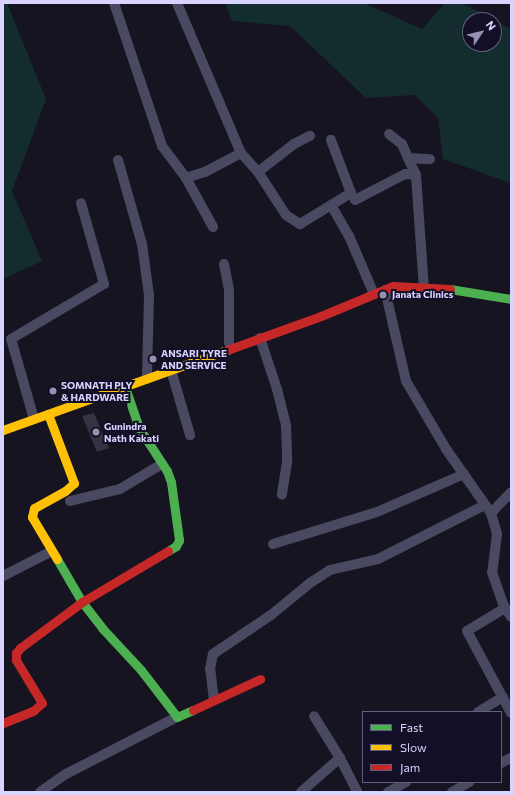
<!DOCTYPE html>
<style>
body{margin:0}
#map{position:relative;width:514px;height:795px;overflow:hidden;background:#161421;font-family:Commissioner,sans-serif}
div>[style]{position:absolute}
.green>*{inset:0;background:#132c2d}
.building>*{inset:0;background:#343243}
.street>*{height:10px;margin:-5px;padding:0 5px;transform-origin:5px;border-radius:5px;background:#4a4962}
.fast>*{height:9px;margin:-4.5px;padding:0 4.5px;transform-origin:4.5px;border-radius:4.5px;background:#4caf50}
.slow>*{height:9px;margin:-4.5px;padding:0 4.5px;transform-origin:4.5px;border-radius:4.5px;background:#ffc107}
.jam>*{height:9px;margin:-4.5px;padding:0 4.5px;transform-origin:4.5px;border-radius:4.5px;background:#c62828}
.dots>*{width:11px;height:11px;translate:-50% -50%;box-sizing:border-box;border:2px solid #130f26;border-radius:50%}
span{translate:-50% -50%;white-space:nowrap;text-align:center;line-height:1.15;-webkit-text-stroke:4px #130f26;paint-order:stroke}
.poi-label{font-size:10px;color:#d9d4ff;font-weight:700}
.left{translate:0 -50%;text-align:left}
.frame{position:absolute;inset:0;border:4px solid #d9d4ff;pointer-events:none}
.legend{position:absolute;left:362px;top:711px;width:140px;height:72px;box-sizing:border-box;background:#130f26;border:1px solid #625e7d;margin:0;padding:5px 7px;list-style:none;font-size:12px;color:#d9d4ff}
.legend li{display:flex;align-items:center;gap:8px;height:20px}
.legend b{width:20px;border:1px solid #625e7d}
.north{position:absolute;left:462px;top:12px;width:40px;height:40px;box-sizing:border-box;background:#130f26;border:1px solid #625e7d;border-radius:50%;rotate:55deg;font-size:11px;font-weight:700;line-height:16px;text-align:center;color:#d9d4ff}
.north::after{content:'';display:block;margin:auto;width:14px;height:18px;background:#9591b1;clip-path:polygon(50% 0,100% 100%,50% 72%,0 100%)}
</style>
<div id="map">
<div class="green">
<div style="clip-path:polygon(3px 3px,7px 3px,46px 99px,12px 191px,42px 261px,3px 279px)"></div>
<div style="clip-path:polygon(225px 3px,364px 3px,422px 29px,445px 3px,462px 3px,494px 20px,470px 20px,470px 44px,494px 44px,494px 20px,511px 29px,511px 183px,443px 159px,438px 118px,415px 95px,366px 98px,290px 26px,232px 21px)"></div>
</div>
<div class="building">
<div style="clip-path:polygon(94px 413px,109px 448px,97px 452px,82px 416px)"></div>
</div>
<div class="street">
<div style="left:114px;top:3px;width:151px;rotate:71.4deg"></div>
<div style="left:162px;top:146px;width:40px;rotate:53deg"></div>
<div style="left:186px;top:178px;width:20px;rotate:-18deg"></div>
<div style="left:205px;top:172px;width:41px;rotate:-27.8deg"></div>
<div style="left:241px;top:153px;width:25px;rotate:48deg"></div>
<div style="left:258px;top:172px;width:51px;rotate:56.9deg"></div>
<div style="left:286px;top:215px;width:17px;rotate:33deg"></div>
<div style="left:300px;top:224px;width:60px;rotate:-31.3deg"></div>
<div style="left:351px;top:193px;width:57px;rotate:-110.7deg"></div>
<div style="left:177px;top:3px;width:163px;rotate:66.9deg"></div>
<div style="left:389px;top:134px;width:16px;rotate:38deg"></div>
<div style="left:402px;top:144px;width:15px;rotate:67deg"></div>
<div style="left:118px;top:160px;width:87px;rotate:74.1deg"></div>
<div style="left:142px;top:244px;width:51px;rotate:82.2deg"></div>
<div style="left:149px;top:295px;width:84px;rotate:91.4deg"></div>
<div style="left:258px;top:172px;width:46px;rotate:-37.9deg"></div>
<div style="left:294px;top:144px;width:18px;rotate:-27deg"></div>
<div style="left:416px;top:175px;width:19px;rotate:-115deg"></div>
<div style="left:408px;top:158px;width:22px;rotate:3deg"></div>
<div style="left:186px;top:178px;width:56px;rotate:61.1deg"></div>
<div style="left:355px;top:200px;width:56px;rotate:-27.5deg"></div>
<div style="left:405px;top:174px;width:11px;rotate:5deg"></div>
<div style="left:416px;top:175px;width:113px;rotate:86deg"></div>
<div style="left:331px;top:205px;width:36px;rotate:60deg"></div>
<div style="left:349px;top:236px;width:63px;rotate:66.7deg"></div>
<div style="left:224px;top:264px;width:26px;rotate:79deg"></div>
<div style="left:229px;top:290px;width:60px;rotate:90deg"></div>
<div style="left:385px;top:290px;width:93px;rotate:77deg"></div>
<div style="left:406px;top:381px;width:79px;rotate:59.5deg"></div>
<div style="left:446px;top:449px;width:78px;rotate:54.9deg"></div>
<div style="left:491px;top:513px;width:22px;rotate:74deg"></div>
<div style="left:497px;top:534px;width:38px;rotate:97deg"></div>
<div style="left:492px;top:572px;width:34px;rotate:71deg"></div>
<div style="left:503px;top:604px;width:15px;rotate:58deg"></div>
<div style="left:260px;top:338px;width:54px;rotate:71.6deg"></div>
<div style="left:277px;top:389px;width:38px;rotate:76deg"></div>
<div style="left:286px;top:426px;width:36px;rotate:88deg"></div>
<div style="left:287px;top:462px;width:33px;rotate:99deg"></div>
<div style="left:171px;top:370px;width:68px;rotate:73.7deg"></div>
<div style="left:34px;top:419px;width:83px;rotate:-106deg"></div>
<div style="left:11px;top:339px;width:108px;rotate:-30.6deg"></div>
<div style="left:104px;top:284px;width:84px;rotate:-105.9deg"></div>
<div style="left:70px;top:501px;width:51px;rotate:-13.5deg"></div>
<div style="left:120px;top:489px;width:49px;rotate:-30.8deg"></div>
<div style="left:491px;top:513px;width:29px;rotate:-46deg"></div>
<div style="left:273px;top:544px;width:109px;rotate:-17.1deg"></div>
<div style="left:377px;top:512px;width:95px;rotate:-23.6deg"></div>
<div style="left:3px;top:576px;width:55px;rotate:-27deg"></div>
<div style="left:505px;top:608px;width:44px;rotate:148.8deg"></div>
<div style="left:467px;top:631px;width:93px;rotate:61.8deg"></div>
<div style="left:214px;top:700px;width:31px;rotate:-97deg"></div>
<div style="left:210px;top:669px;width:15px;rotate:-79deg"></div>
<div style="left:213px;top:654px;width:70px;rotate:-33.9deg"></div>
<div style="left:271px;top:615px;width:50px;rotate:-39.4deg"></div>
<div style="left:310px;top:583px;width:24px;rotate:-33deg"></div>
<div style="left:330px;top:570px;width:49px;rotate:-12.9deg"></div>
<div style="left:378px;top:559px;width:120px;rotate:-26.8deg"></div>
<div style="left:478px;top:712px;width:29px;rotate:-31deg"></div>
<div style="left:340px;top:758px;width:38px;rotate:63deg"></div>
<div style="left:501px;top:763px;width:11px;rotate:-27deg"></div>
<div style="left:40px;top:792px;width:29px;rotate:-35deg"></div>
<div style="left:64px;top:775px;width:127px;rotate:-27.2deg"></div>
<div style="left:301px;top:792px;width:52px;rotate:-41.1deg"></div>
<div style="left:340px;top:758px;width:49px;rotate:-121.8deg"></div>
<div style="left:388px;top:792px;width:21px;rotate:-29deg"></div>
<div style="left:452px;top:792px;width:20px;rotate:-30deg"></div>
</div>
<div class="fast">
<div style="left:450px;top:289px;width:62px;rotate:9.3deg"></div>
<div style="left:125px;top:387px;width:43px;rotate:71.1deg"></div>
<div style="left:139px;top:428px;width:51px;rotate:56.9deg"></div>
<div style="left:167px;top:471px;width:12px;rotate:70deg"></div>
<div style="left:171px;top:482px;width:59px;rotate:82.1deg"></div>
<div style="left:179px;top:540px;width:7px;rotate:117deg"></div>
<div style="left:176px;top:546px;width:9px;rotate:148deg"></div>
<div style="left:57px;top:559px;width:50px;rotate:59.8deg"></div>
<div style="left:82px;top:602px;width:33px;rotate:52deg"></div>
<div style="left:102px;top:628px;width:57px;rotate:47.1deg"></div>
<div style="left:141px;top:670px;width:59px;rotate:52.5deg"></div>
<div style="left:177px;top:717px;width:17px;rotate:-24deg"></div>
</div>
<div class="slow">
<div style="left:48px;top:414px;width:74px;rotate:69.4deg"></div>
<div style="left:74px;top:483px;width:12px;rotate:138deg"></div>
<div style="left:65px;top:491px;width:35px;rotate:151deg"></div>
<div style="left:34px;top:508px;width:9px;rotate:103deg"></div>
<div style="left:32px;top:517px;width:49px;rotate:59.2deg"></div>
<div style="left:3px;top:430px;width:238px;rotate:-19.7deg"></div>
</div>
<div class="jam">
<div style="left:227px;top:350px;width:100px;rotate:-19.9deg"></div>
<div style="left:321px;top:316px;width:78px;rotate:-22.6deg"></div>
<div style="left:393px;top:286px;width:57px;rotate:3deg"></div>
<div style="left:193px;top:710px;width:74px;rotate:-24.8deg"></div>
<div style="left:3px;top:723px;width:32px;rotate:-22deg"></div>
<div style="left:33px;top:711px;width:12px;rotate:-42deg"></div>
<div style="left:42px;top:703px;width:50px;rotate:-121.2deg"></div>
<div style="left:16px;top:660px;width:7px;rotate:-90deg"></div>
<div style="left:16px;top:653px;width:6px;rotate:-51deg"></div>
<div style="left:20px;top:648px;width:77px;rotate:-36.6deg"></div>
<div style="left:82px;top:602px;width:100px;rotate:-30.7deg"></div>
</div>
<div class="dots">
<div style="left:383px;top:295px;background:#9591b1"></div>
<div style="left:153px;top:359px;background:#9591b1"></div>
<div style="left:53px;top:391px;background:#9591b1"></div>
<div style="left:96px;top:432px;background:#9591b1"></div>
</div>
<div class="poi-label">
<span class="left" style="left:392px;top:295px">Janata Clinics</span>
<span class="left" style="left:161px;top:359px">ANSARI TYRE<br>AND SERVICE</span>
<span class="left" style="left:61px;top:391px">SOMNATH PLY<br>&amp; HARDWARE</span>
<span class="left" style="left:104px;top:432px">Gunindra<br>Nath Kakati</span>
</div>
<div class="frame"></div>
<ul class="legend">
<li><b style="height:5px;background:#4caf50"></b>Fast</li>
<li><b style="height:5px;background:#ffc107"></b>Slow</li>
<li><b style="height:5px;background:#c62828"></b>Jam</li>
</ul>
<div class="north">N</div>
</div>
